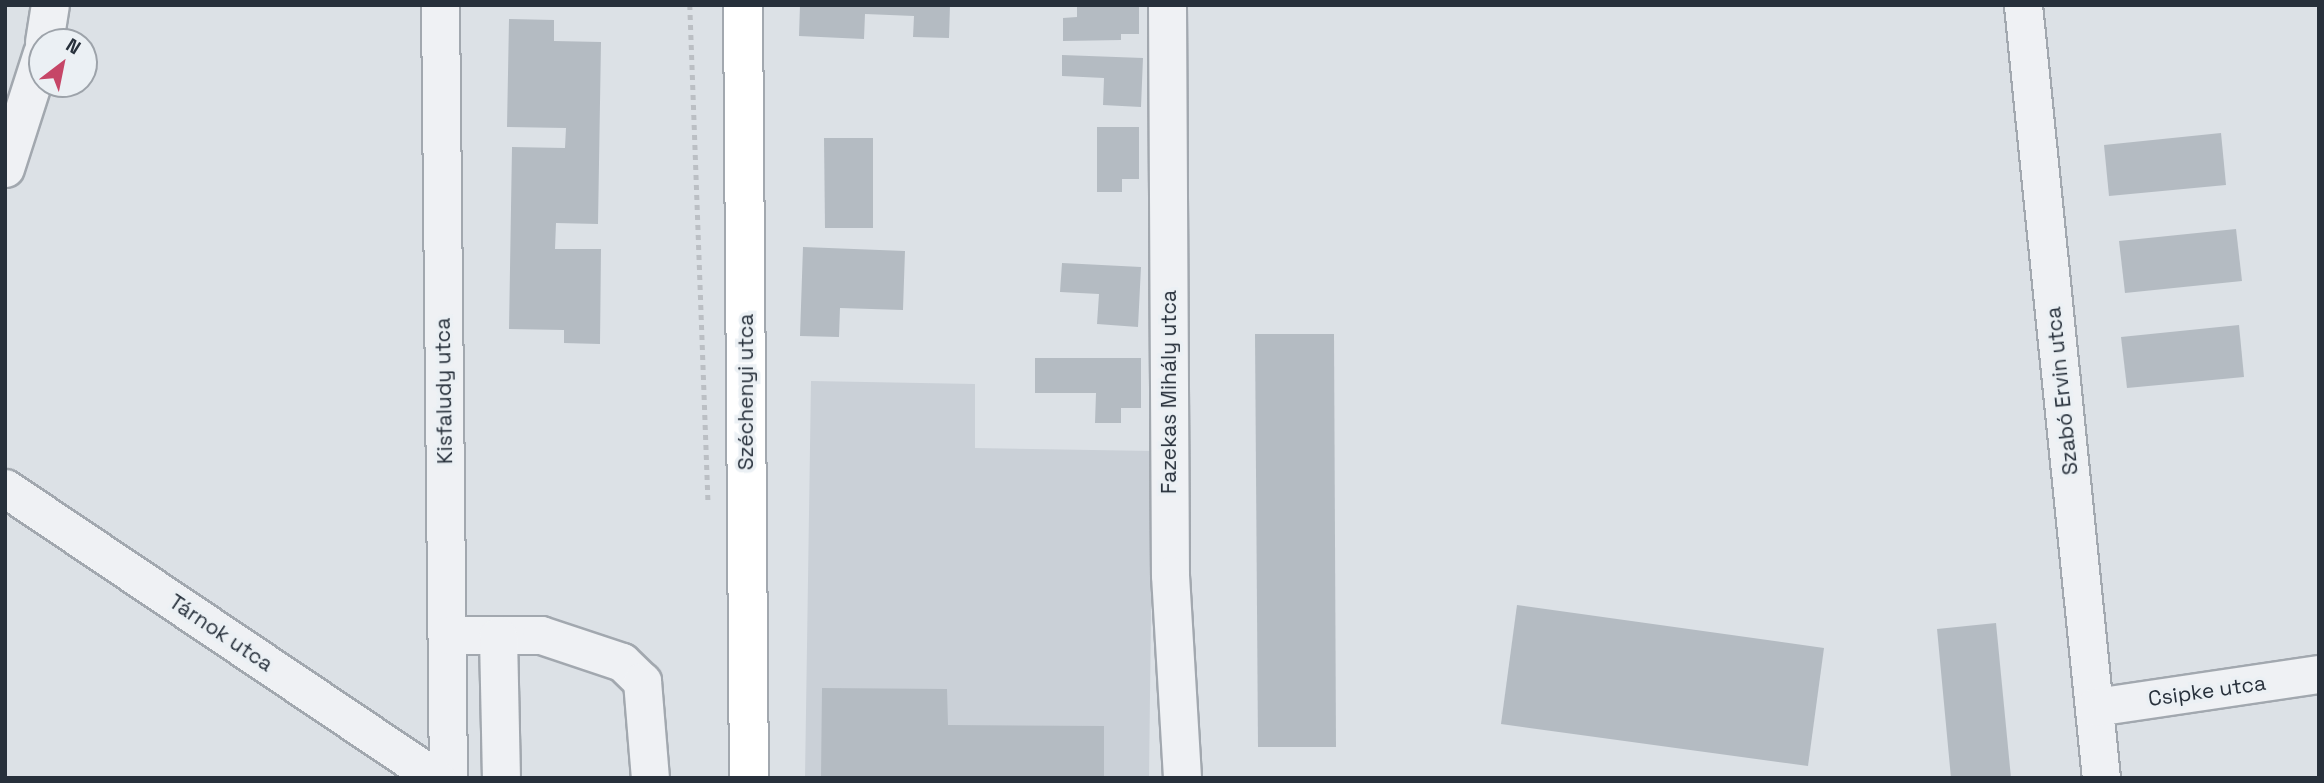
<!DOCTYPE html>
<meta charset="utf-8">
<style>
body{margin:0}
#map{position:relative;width:2324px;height:783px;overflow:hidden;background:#dce1e6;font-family:"Space Grotesk",sans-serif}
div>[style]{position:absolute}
.built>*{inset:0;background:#cad0d7}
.building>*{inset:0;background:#b4bbc2}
.path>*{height:4.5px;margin-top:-2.25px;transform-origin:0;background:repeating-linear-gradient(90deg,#bbbfc4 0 5px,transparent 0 10px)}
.roads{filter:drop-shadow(2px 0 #a2a8af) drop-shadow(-2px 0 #a2a8af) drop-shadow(0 2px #a2a8af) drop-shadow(0 -2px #a2a8af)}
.minor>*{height:37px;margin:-18.5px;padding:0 18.5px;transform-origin:18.5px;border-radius:18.5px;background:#eff1f4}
.major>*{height:38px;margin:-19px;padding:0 19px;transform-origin:19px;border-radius:19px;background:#fff}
span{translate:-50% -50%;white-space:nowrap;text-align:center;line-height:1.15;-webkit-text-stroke:7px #ebf0f4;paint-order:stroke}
.street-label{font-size:21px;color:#27303b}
.frame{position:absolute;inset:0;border:7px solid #27303b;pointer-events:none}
.north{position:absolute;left:28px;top:28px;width:70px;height:70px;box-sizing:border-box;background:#ebf0f4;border:2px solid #9da3aa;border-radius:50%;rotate:32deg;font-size:19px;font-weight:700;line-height:28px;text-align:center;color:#27303b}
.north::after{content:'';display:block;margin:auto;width:24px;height:32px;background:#c64667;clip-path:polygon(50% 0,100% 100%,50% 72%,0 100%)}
</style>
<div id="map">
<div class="built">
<div style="clip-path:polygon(811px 381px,975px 384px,975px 448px,1153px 451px,1149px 778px,805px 778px)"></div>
</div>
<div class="building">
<div style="clip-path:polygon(800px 5px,950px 5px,949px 38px,913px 37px,914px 16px,865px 14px,864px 39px,799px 36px)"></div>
<div style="clip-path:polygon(1077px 5px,1139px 5px,1139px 34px,1121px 34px,1121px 40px,1063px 41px,1063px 18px,1077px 17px)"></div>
<div style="clip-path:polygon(509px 19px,554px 20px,554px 41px,601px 42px,598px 224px,556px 223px,555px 249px,601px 249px,600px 344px,564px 343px,564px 330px,509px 329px,512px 147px,565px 148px,566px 128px,507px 127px)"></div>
<div style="clip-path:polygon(1062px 55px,1143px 58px,1141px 107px,1103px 105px,1104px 78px,1062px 76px)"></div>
<div style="clip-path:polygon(1097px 127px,1139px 127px,1139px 179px,1122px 179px,1122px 192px,1097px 192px)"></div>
<div style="clip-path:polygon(2221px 133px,2226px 185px,2109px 196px,2104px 145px)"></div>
<div style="clip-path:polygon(824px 138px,873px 138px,873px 228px,825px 228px)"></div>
<div style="clip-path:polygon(2236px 229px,2242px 281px,2125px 293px,2119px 241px)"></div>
<div style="clip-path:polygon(803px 247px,905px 251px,903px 310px,840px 308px,839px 337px,800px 336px)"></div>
<div style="clip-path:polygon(1062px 263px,1141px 267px,1138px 327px,1097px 324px,1099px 294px,1060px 292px)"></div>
<div style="clip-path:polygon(2239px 325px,2244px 377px,2127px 388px,2121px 337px)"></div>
<div style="clip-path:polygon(1255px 334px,1334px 334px,1336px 747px,1258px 747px)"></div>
<div style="clip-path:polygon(1035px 358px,1141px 358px,1141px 408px,1121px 408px,1121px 423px,1095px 423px,1096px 393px,1035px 393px)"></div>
<div style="clip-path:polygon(1517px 605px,1824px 648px,1808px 766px,1501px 724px)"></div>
<div style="clip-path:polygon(1996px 623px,2011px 778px,1951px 778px,1937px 629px)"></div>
<div style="clip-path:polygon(822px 688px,947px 689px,948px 725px,1104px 726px,1104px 778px,821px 778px)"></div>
</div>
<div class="path">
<div style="left:690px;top:5px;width:496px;rotate:87.9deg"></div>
</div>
<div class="roads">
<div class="minor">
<div style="left:440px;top:5px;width:773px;rotate:89.41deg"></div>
<div style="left:1167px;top:5px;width:570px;rotate:89.7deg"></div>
<div style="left:1170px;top:575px;width:203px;rotate:86.6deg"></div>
<div style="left:2023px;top:5px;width:777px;rotate:84.24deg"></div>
<div style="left:44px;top:42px;width:37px;rotate:-81deg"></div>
<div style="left:5px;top:168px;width:121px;rotate:-72.2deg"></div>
<div style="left:5px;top:488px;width:519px;rotate:33.93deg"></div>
<div style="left:447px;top:635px;width:94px"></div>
<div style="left:541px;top:635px;width:85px;rotate:18.4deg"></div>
<div style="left:622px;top:662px;width:28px;rotate:44deg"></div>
<div style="left:642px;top:681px;width:97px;rotate:85.3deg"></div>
<div style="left:498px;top:636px;width:142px;rotate:88.8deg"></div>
<div style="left:2095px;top:707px;width:226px;rotate:-8.4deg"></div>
</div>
<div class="major">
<div style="left:743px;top:5px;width:773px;rotate:89.56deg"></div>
</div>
</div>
<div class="street-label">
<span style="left:444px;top:391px;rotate:-91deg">Kisfaludy utca</span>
<span style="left:2062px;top:391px;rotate:-96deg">Szabó Ervin utca</span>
<span style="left:746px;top:392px;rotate:-90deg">Széchenyi utca</span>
<span style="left:1169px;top:392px;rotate:-90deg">Fazekas Mihály utca</span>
<span style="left:221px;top:633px;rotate:34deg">Tárnok utca</span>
<span style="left:2207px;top:691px;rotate:-8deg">Csipke utca</span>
</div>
<div class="frame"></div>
<div class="north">N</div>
</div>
